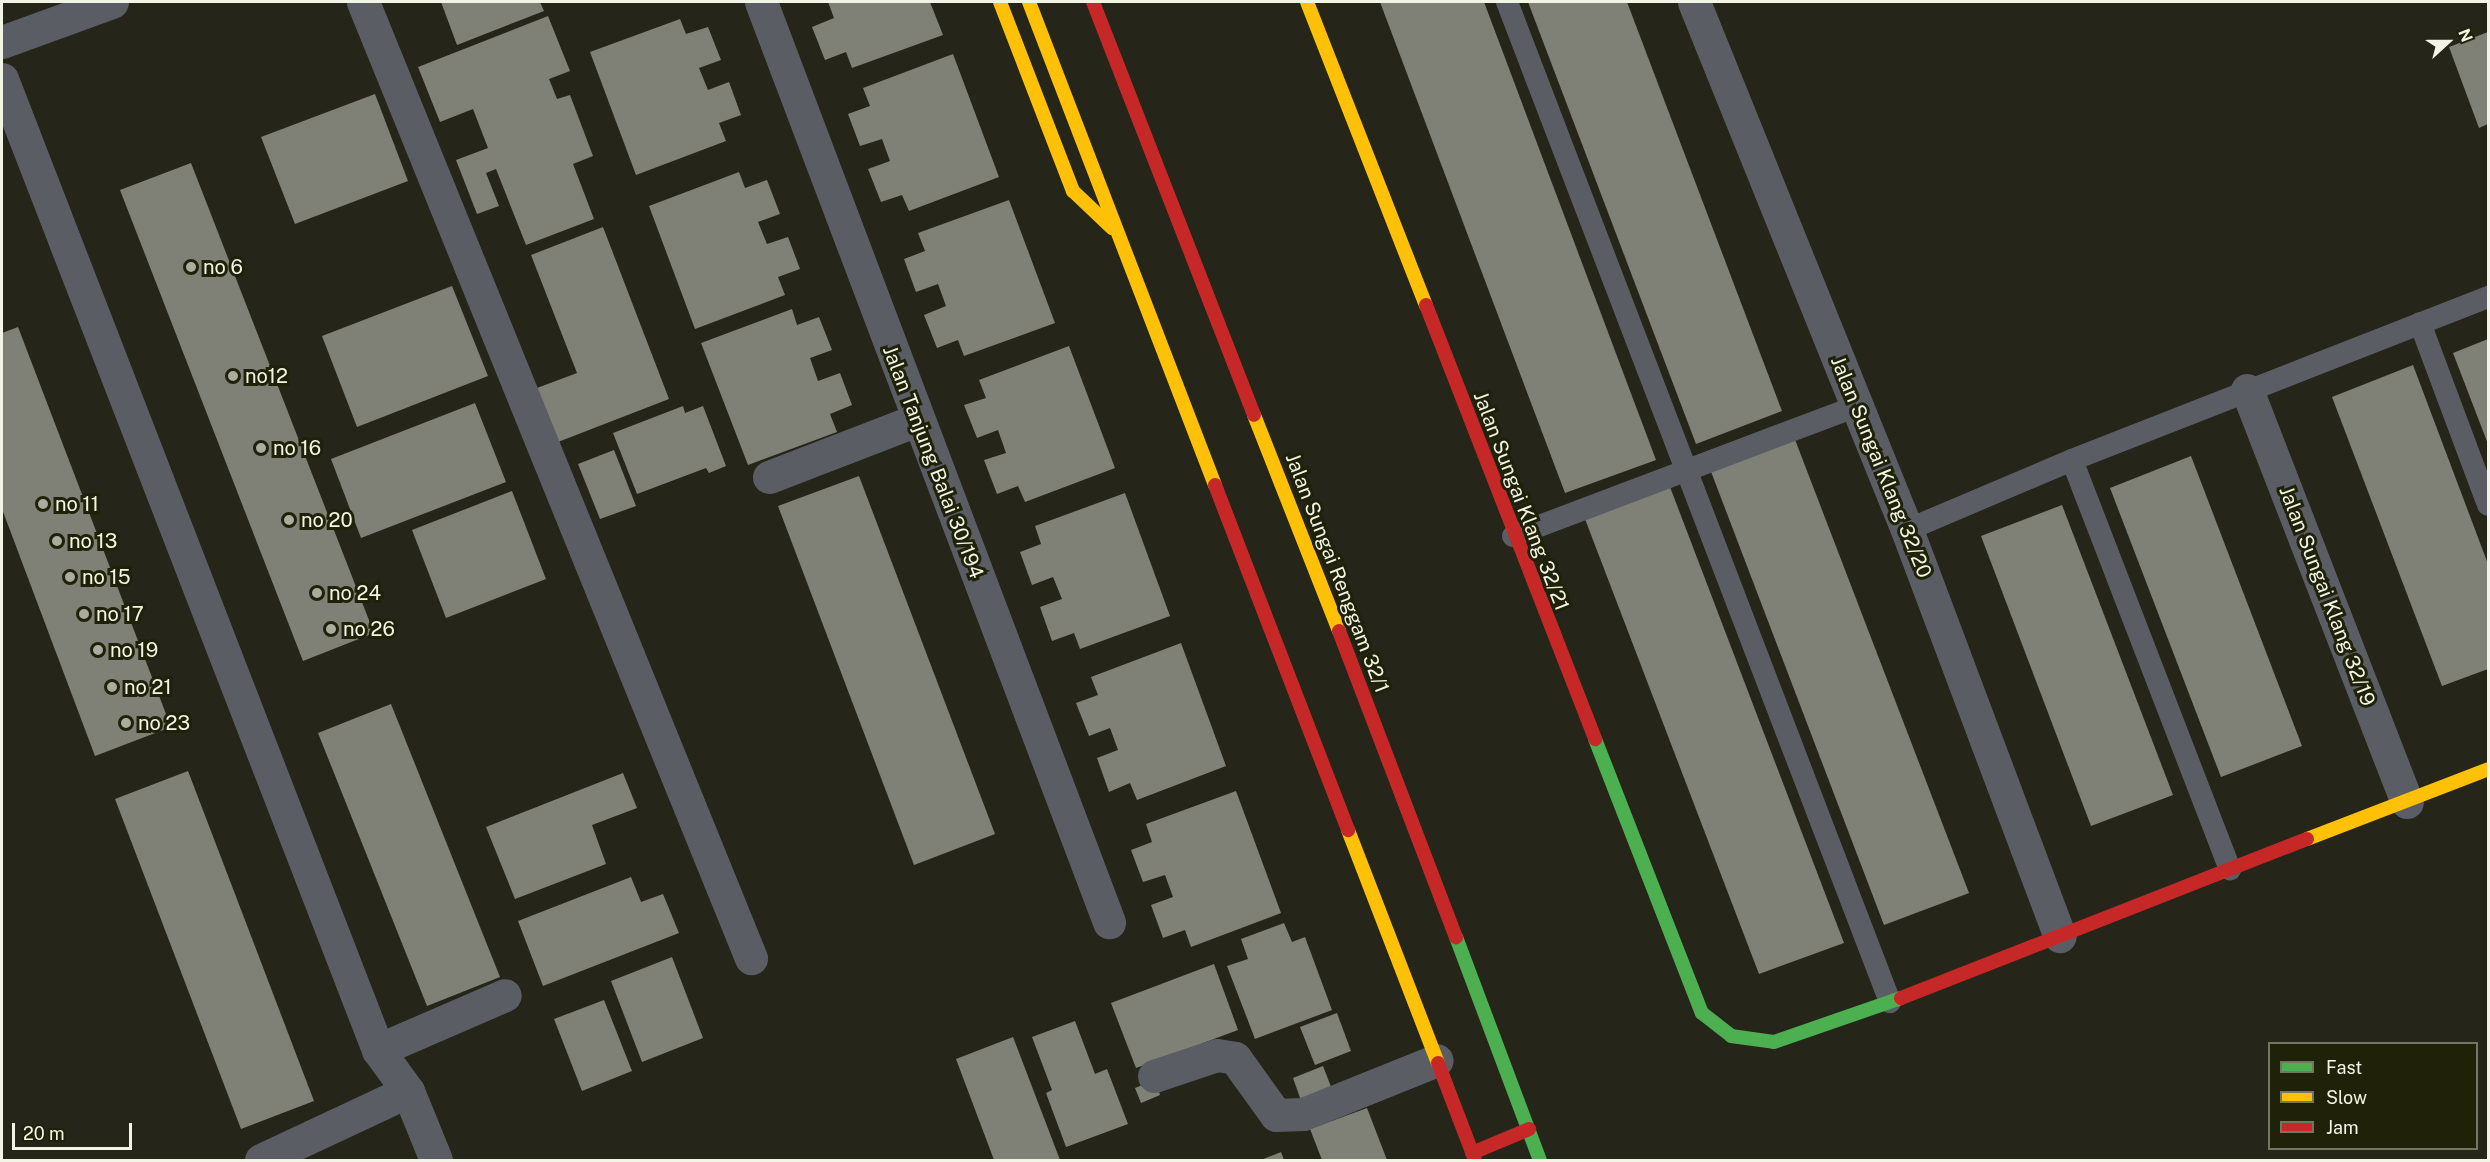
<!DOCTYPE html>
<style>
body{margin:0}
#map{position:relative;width:2490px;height:1162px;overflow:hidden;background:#252519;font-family:"Public Sans",sans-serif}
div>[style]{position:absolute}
.building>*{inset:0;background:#808176}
.lane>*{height:22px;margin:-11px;padding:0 11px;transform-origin:11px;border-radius:11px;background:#5b5d64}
.street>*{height:33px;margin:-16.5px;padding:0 16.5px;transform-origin:16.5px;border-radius:16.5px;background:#5b5d64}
.fast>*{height:14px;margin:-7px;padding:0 7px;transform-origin:7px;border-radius:7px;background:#4caf50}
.slow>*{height:14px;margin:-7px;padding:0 7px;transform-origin:7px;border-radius:7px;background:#ffc107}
.jam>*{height:14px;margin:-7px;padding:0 7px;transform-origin:7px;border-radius:7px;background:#c62828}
.dots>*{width:16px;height:16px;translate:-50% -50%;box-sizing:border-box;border:3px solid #1f2109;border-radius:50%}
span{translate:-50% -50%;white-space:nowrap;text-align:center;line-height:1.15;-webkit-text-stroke:6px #1f2109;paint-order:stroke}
.poi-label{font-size:20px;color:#f2f5e5}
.left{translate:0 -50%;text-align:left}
.street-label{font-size:20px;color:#f2f5e5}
.frame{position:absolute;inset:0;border:3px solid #f2f5e5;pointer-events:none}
.legend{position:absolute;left:2268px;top:1042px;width:210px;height:108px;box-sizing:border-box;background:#1f2109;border:2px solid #737661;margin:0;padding:8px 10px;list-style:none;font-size:18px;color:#f2f5e5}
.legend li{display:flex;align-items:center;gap:12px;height:30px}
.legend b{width:30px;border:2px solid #737661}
.north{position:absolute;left:2418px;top:12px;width:60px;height:60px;-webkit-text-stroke:4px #1f2109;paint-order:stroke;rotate:69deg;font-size:16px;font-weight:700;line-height:24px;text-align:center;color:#f2f5e5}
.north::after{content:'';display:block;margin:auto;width:21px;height:27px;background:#f2f5e5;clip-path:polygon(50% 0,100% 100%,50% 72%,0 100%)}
.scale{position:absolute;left:12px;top:1123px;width:120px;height:27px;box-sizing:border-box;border:3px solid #f2f5e5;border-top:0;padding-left:8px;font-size:18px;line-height:21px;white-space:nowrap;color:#f2f5e5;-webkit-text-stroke:4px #1f2109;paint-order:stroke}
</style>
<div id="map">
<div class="building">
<div style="clip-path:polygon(441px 2px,540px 2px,544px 11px,457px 45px)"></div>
<div style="clip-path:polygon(828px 2px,930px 2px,943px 35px,852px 68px,846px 52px,825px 60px,812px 27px,834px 18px)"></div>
<div style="clip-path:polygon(1380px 2px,1484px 2px,1656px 460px,1565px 493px)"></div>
<div style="clip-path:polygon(1528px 2px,1627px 2px,1782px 411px,1696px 444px)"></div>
<div style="clip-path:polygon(548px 16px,570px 71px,549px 79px,557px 99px,570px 95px,593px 156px,573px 164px,594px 219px,526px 245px,496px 169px,486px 173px,499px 206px,477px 214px,456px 160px,488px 148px,473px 109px,440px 122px,418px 67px)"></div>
<div style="clip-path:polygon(680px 19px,686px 34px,708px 27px,721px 60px,699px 68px,708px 90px,729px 82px,741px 115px,719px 123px,726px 141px,636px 175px,590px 52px)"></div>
<div style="clip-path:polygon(2488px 32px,2488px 124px,2479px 128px,2449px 47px)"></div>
<div style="clip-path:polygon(953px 54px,999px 177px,909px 211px,902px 195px,881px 202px,868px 169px,890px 161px,882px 139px,860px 146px,848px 114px,870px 106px,863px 88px)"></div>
<div style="clip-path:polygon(375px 94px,408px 181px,295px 224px,261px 137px)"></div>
<div style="clip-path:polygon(191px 163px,374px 633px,303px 661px,120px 190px)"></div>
<div style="clip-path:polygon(739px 172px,745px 188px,767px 180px,780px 214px,758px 222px,767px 244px,788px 237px,800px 269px,778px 277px,785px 295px,695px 329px,649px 206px)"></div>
<div style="clip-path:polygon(1009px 200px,1055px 323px,964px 356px,958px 340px,937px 348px,924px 315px,946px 306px,938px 284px,916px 292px,904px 259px,925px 251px,918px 233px)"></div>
<div style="clip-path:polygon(603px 227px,669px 399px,558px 442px,537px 388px,577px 373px,531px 255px)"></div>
<div style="clip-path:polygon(452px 286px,488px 376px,357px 427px,322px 336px)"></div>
<div style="clip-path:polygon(792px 309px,797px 325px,819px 317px,832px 350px,810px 358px,818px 381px,840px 373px,852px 405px,830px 414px,837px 432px,748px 465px,701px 343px)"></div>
<div style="clip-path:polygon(18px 327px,171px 727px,95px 756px,2px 509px,2px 333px)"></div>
<div style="clip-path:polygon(2488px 339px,2488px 444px,2453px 353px)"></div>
<div style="clip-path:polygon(1069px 346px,1115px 468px,1025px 502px,1018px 486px,997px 494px,984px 460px,1006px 453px,998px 430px,977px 438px,964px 405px,986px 398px,979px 380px)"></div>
<div style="clip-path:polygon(2413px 365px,2488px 564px,2488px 669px,2442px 686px,2332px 397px)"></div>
<div style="clip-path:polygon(475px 403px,506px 482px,361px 538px,331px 459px)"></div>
<div style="clip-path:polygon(683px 406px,685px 413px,703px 406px,726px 466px,709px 473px,706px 468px,637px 494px,613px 433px)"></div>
<div style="clip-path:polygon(1794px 437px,1969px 893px,1884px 925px,1710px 469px)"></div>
<div style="clip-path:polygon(614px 450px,636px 506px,600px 519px,578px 464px)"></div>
<div style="clip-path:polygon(2191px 456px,2302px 746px,2221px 777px,2110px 488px)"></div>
<div style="clip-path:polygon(859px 476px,995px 834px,914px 865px,778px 506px)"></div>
<div style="clip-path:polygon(1670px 487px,1844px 943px,1759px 974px,1585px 519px)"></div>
<div style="clip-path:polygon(512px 491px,546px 579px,446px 618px,412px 530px)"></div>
<div style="clip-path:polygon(1125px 493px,1170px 616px,1080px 649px,1074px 633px,1052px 641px,1040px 607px,1062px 599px,1053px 577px,1032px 585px,1020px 552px,1041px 544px,1035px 526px)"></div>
<div style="clip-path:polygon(2062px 505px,2173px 795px,2091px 826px,1981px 536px)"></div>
<div style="clip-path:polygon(1181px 643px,1226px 766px,1137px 800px,1130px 783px,1109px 792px,1097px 758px,1118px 750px,1110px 728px,1089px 736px,1076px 703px,1098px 695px,1091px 677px)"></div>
<div style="clip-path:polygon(391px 704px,500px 977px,427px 1006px,318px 733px)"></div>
<div style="clip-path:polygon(188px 771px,314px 1101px,241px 1129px,115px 799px)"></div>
<div style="clip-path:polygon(623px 773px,637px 808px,592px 825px,606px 864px,515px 899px,486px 827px)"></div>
<div style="clip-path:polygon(1236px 791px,1281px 913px,1191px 947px,1185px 930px,1163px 938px,1151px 905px,1173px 897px,1165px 875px,1143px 882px,1131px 850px,1152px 842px,1146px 824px)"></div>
<div style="clip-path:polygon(631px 877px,641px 902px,663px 894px,679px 933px,543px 986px,518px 921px)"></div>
<div style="clip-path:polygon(1284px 923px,1292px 942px,1305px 937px,1332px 1010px,1255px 1039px,1227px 966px,1248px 959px,1241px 939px)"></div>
<div style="clip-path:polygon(672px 957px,703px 1038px,642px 1062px,611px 981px)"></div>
<div style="clip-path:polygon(1214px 964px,1238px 1030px,1136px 1068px,1111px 1003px)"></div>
<div style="clip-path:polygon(604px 1000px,632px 1071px,582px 1091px,554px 1019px)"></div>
<div style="clip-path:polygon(1337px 1013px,1351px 1051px,1315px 1065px,1300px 1027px)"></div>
<div style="clip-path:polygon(1075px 1021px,1095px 1074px,1107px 1069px,1128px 1124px,1066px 1147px,1046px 1093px,1052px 1090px,1032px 1037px)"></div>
<div style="clip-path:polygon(1013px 1037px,1060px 1160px,994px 1160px,956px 1059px)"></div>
<div style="clip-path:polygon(1323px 1066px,1335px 1097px,1304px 1109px,1293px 1078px)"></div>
<div style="clip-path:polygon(1155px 1080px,1160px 1095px,1141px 1103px,1135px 1088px)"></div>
<div style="clip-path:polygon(1367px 1108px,1387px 1160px,1322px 1160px,1310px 1129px)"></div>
<div style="clip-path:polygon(1281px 1152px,1284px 1160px,1261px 1160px)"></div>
</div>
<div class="lane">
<div style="left:1507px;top:2px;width:1071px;rotate:69.04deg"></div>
<div style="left:2420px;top:323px;width:194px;rotate:69.5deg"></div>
<div style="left:2072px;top:460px;width:439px;rotate:68.9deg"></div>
<div style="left:1907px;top:530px;width:179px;rotate:-23deg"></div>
<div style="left:2072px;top:460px;width:447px;rotate:-21.4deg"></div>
<div style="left:1513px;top:536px;width:368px;rotate:-20.7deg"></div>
</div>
<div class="street">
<div style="left:363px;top:2px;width:1032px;rotate:67.91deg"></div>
<div style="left:761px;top:2px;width:984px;rotate:69.28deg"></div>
<div style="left:1694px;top:2px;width:569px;rotate:68.03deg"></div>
<div style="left:1907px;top:530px;width:434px;rotate:69.4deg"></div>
<div style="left:2px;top:42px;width:117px;rotate:-20deg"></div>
<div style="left:2px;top:79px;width:1041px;rotate:68.83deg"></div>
<div style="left:378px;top:1050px;width:51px;rotate:53.8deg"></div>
<div style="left:408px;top:1091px;width:74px;rotate:67.9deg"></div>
<div style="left:2247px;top:390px;width:442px;rotate:68.8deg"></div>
<div style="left:769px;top:477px;width:159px;rotate:-21.1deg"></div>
<div style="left:378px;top:1050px;width:138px;rotate:-23.4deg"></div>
<div style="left:1154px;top:1076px;width:66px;rotate:-18.4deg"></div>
<div style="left:1217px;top:1055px;width:18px;rotate:9deg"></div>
<div style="left:1235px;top:1058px;width:70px;rotate:54.3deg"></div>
<div style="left:1276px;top:1115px;width:27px;rotate:-2deg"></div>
<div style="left:1303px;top:1114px;width:144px;rotate:-21.9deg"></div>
<div style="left:261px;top:1160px;width:162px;rotate:-25.1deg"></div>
</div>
<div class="fast">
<div style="left:1595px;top:739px;width:294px;rotate:68.7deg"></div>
<div style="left:1702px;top:1013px;width:37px;rotate:38deg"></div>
<div style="left:1731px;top:1036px;width:43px;rotate:7.9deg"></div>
<div style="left:1774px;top:1042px;width:134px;rotate:-19.1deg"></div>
<div style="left:1456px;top:937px;width:238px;rotate:69.4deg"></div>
</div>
<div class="slow">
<div style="left:1000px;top:2px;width:203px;rotate:68.9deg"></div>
<div style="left:1073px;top:191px;width:54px;rotate:43.5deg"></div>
<div style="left:1029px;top:2px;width:518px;rotate:68.94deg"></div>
<div style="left:1307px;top:2px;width:326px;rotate:68.6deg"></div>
<div style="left:1254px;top:415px;width:232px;rotate:68.5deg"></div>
<div style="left:1348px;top:830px;width:250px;rotate:68.9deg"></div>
<div style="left:2307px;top:839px;width:194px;rotate:-21.1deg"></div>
</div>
<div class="jam">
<div style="left:1093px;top:2px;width:443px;rotate:68.7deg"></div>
<div style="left:1426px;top:305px;width:466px;rotate:68.7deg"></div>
<div style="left:1215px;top:485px;width:370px;rotate:68.9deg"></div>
<div style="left:1339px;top:631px;width:328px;rotate:69.1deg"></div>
<div style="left:1901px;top:998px;width:436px;rotate:-21.4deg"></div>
<div style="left:1438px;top:1063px;width:104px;rotate:69.1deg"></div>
<div style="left:1472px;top:1153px;width:62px;rotate:-22.8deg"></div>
</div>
<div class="dots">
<div style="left:191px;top:267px;background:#aaac9e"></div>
<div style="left:233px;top:376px;background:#aaac9e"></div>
<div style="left:261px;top:448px;background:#aaac9e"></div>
<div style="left:43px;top:504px;background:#aaac9e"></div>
<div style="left:289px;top:520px;background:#aaac9e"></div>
<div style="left:57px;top:541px;background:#aaac9e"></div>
<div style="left:70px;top:577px;background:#aaac9e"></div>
<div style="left:317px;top:593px;background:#aaac9e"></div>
<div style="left:84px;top:614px;background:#aaac9e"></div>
<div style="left:331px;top:629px;background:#aaac9e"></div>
<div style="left:98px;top:650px;background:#aaac9e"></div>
<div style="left:112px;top:687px;background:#aaac9e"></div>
<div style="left:126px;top:723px;background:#aaac9e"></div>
</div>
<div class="poi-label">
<span class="left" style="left:203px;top:267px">no 6</span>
<span class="left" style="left:245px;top:376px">no12</span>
<span class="left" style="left:273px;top:448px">no 16</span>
<span class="left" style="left:55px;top:504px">no 11</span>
<span class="left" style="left:301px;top:520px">no 20</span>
<span class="left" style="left:69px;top:541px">no 13</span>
<span class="left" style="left:82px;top:577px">no 15</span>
<span class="left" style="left:329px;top:593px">no 24</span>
<span class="left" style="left:96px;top:614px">no 17</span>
<span class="left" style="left:343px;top:629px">no 26</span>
<span class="left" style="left:110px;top:650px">no 19</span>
<span class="left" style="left:124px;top:687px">no 21</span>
<span class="left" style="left:138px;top:723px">no 23</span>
</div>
<div class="street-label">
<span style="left:933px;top:462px;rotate:69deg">Jalan Tanjung Balai 30/194</span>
<span style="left:1881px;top:467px;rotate:68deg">Jalan Sungai Klang 32/20</span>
<span style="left:1521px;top:501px;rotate:69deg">Jalan Sungai Klang 32/21</span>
<span style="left:1337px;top:573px;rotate:69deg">Jalan Sungai Renggam 32/1</span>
<span style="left:2327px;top:596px;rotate:69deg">Jalan Sungai Klang 32/19</span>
</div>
<div class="frame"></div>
<ul class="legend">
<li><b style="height:8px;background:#4caf50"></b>Fast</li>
<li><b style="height:8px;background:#ffc107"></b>Slow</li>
<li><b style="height:8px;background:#c62828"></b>Jam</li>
</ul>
<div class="north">N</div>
<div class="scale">20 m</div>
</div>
